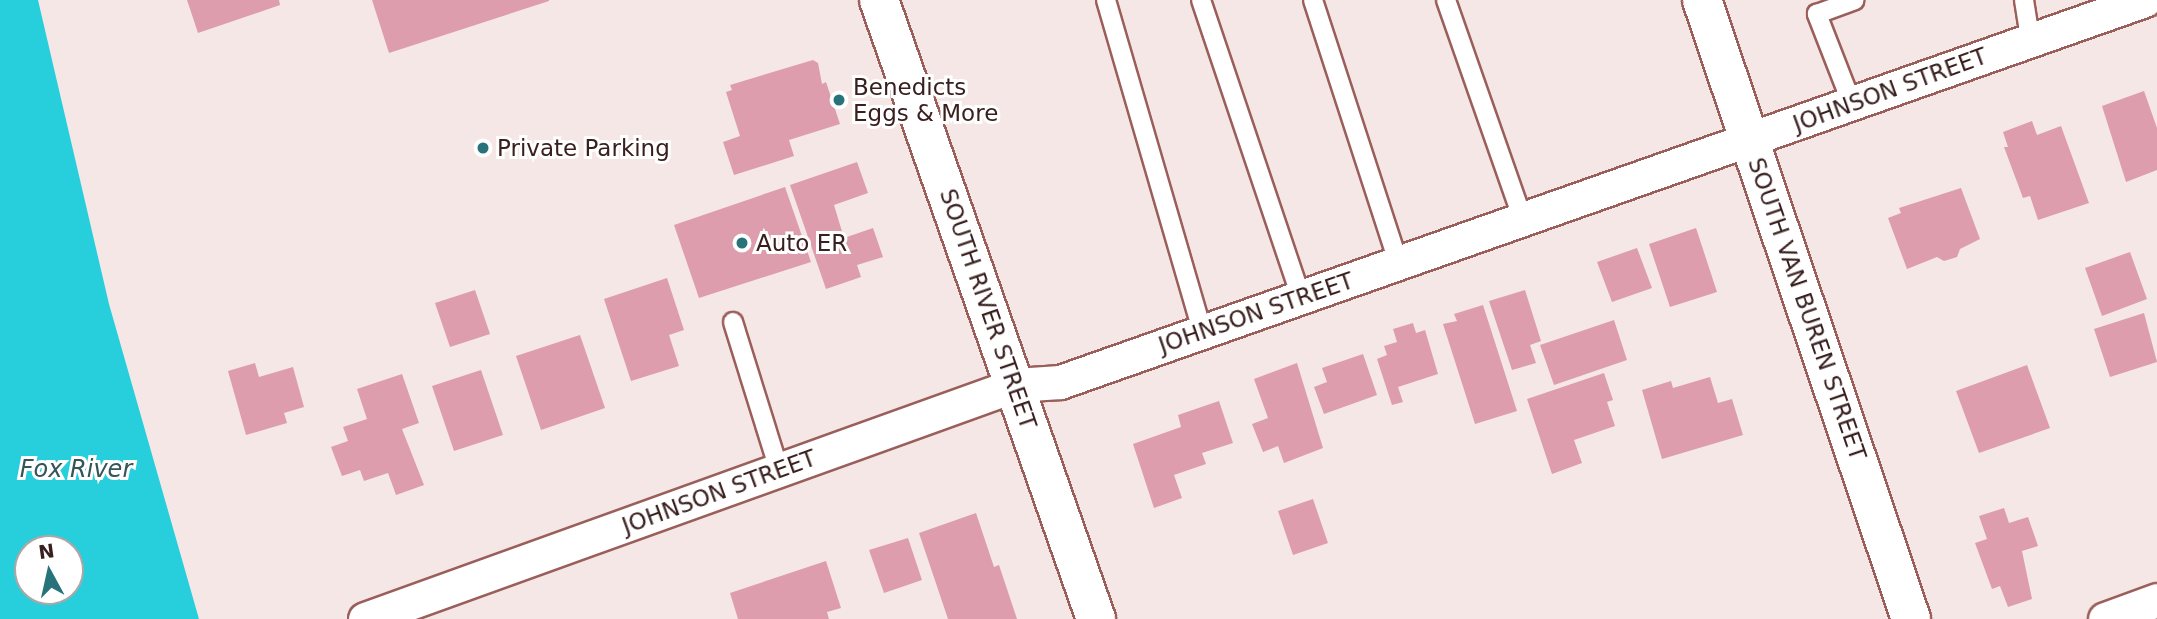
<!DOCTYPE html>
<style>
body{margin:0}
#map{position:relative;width:2157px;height:619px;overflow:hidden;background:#f5e7e5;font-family:"DejaVu Sans",sans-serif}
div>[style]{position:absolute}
.water>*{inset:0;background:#27cfdd}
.building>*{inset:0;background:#dd9dac}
.roads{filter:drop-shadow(2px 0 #9b5f5b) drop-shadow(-2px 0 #9b5f5b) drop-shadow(0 2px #9b5f5b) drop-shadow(0 -2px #9b5f5b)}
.service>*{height:18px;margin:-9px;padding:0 9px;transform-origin:9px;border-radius:9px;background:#fff}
.minor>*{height:33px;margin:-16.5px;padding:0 16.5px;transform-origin:16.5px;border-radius:16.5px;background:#fff}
.tertiary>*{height:38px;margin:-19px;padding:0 19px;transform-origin:19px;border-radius:19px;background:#fff}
.dots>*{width:19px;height:19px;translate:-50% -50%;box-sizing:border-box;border:4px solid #fff;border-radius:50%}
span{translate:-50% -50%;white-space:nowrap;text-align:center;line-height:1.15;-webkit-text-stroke:6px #fff;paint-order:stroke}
.poi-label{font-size:23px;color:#39201f}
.left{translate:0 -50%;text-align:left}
.street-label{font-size:23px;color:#39201f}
.water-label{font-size:24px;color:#355558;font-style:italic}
.north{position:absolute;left:14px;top:535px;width:70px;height:70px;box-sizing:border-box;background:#fff;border:2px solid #b0a6a5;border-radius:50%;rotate:352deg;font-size:19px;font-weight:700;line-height:28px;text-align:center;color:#39201f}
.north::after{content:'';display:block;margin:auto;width:24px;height:32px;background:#287279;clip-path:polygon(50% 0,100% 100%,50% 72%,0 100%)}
</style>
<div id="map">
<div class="water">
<div style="clip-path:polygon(evenodd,0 0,38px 0,109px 304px,199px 619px,0 619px,0 0,28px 549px,70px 549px,70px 591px,28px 591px,28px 549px)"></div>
</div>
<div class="building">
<div style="clip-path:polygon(187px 0,279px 0,280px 5px,198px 33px)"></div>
<div style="clip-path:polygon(372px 0,549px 0,549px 1px,389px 53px)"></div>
<div style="clip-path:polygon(813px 60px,818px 63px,822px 84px,826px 82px,840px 124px,789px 140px,794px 156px,734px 175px,723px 142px,740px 136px,726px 92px,732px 90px,730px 85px)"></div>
<div style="clip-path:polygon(2144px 91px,2157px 128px,2157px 170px,2126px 182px,2102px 106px)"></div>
<div style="clip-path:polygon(2032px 121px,2037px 135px,2061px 126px,2089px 203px,2038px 220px,2030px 196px,2023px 198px,2004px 147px,2008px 147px,2003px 132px)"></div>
<div style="clip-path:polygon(857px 162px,868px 193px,834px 205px,844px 238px,873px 228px,883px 257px,857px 265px,861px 277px,826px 289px,790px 185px)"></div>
<div style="clip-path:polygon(785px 187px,811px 262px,699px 298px,674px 225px)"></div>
<div style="clip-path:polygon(1961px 188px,1980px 239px,1960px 249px,1957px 257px,1944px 261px,1937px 257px,1907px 269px,1888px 218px,1901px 213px,1899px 208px)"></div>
<div style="clip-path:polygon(1696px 228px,1717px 292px,1670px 307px,1649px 244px)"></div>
<div style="clip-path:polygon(1637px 248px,1652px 288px,1612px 302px,1597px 262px)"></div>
<div style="clip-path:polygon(2130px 252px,2147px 299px,2102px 316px,2085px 268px)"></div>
<div style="clip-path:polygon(667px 278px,684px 330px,669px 335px,679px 366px,631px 381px,604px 299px)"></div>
<div style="clip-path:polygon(475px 290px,490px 334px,450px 347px,435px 303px)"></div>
<div style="clip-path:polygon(1525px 290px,1541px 341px,1530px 345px,1536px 363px,1512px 370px,1489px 301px)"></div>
<div style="clip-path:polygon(1483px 305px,1517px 411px,1475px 424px,1443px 324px,1457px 321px,1454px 314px)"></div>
<div style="clip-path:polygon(2144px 313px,2157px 362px,2110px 377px,2094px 329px)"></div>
<div style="clip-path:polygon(1614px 320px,1627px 360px,1554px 385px,1540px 345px)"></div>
<div style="clip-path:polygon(1413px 323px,1416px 333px,1425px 330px,1438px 374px,1398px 387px,1403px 402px,1392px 405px,1377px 359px,1387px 355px,1384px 346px,1397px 342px,1393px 329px)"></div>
<div style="clip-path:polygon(580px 335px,605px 408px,541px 430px,516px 356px)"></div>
<div style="clip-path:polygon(1363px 354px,1377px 395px,1324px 414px,1314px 387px,1327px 382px,1322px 368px)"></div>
<div style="clip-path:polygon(255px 363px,259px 377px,293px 367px,304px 407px,284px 413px,287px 423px,246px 435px,228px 371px)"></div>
<div style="clip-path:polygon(1297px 363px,1323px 448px,1284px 463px,1278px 446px,1263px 452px,1252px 424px,1268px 418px,1254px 379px)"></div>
<div style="clip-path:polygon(2027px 365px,2050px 428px,1979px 453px,1956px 391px)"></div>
<div style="clip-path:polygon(481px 370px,503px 435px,454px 451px,432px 386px)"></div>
<div style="clip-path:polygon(1604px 373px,1613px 400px,1607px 402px,1615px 426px,1574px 440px,1582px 463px,1552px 474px,1527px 399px)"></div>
<div style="clip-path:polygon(402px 374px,419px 423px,402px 429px,424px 485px,396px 495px,388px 473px,364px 481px,360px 470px,342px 476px,331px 447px,348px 441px,343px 427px,367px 419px,357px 389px)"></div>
<div style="clip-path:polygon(1710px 377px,1718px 403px,1732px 399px,1743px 435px,1662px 459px,1642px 390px,1671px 381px,1673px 388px)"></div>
<div style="clip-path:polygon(1219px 401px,1233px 443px,1202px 453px,1206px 464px,1174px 475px,1182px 498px,1154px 508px,1133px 444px,1181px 427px,1178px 415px)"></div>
<div style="clip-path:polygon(1313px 499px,1328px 543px,1293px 555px,1278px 511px)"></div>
<div style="clip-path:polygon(2004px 508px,2009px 523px,2028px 517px,2038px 546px,2022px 551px,2032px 599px,2008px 607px,2000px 586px,1992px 589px,1975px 543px,1987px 539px,1979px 516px)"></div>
<div style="clip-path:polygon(976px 513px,994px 567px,999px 565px,1017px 619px,948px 619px,919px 533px)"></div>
<div style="clip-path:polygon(908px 538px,922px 580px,884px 593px,869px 550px)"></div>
<div style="clip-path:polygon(826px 561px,841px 608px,827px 612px,829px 619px,738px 619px,730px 593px)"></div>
</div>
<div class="roads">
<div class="service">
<div style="left:1106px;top:0;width:345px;rotate:73.8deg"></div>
<div style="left:1201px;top:0;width:313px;rotate:71.4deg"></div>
<div style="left:1313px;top:0;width:278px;rotate:72deg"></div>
<div style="left:1446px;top:0;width:233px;rotate:70.7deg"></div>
<div style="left:2024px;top:0;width:39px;rotate:81deg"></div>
<div style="left:1852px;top:104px;width:97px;rotate:-111.3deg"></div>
<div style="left:1817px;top:14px;width:40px;rotate:-20.2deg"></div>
<div style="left:733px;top:322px;width:155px;rotate:72.7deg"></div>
</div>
<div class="minor">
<div style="left:365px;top:619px;width:691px;rotate:-19.8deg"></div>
<div style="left:1015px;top:385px;width:45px;rotate:-3.8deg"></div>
<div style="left:1060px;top:382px;width:1150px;rotate:-19.4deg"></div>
<div style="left:2105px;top:619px;width:55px;rotate:-20.1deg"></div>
</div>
<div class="tertiary">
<div style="left:879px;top:0;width:656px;rotate:70.68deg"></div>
<div style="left:1702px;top:0;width:653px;rotate:71.34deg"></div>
</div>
</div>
<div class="dots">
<div style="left:839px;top:100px;background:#287279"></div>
<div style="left:483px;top:148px;background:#287279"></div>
<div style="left:742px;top:243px;background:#287279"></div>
</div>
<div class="poi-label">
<span class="left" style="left:853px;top:100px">Benedicts<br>Eggs &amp; More</span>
<span class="left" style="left:497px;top:148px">Private Parking</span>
<span class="left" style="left:756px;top:243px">Auto ER</span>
</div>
<div class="street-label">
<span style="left:1890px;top:90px;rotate:-20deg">JOHNSON STREET</span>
<span style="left:988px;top:309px;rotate:71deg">SOUTH RIVER STREET</span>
<span style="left:1807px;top:309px;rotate:71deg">SOUTH VAN BUREN STREET</span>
<span style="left:1256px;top:313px;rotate:-19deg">JOHNSON STREET</span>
<span style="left:719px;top:492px;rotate:-20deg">JOHNSON STREET</span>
</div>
<div class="water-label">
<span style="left:76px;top:470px">Fox River</span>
</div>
<div class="north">N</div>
</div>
